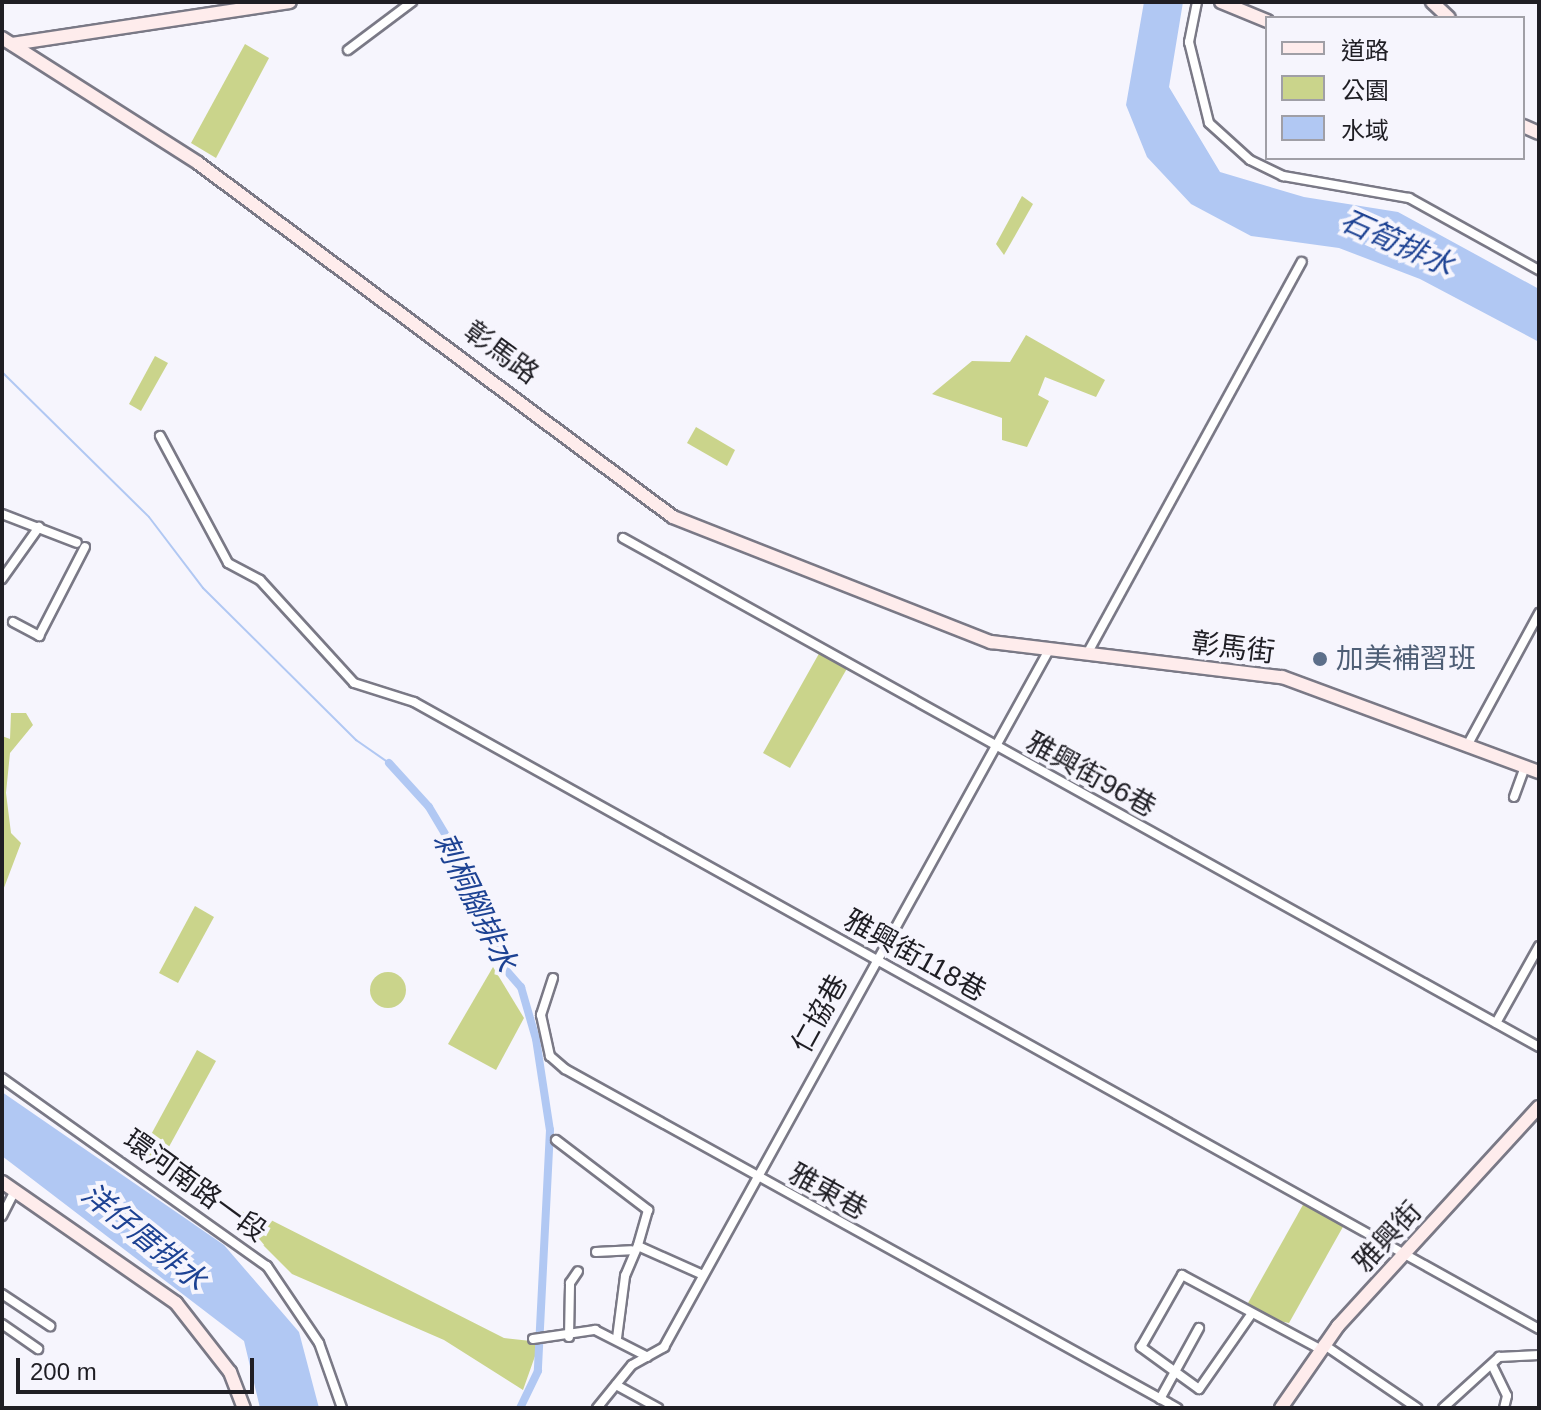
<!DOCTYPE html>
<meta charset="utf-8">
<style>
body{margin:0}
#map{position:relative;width:1541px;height:1410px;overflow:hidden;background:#f6f5fd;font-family:Helvetica,"Noto Sans TC",sans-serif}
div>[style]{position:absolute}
.green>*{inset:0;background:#cad48b}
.round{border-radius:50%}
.water>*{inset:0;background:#b1c8f3}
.stream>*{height:2px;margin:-1px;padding:0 1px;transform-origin:1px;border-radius:1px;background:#b1c8f3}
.canal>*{height:8px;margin:-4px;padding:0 4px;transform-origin:4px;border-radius:4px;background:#b1c8f3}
.roads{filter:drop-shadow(2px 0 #7a7986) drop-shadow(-2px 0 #7a7986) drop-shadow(0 2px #7a7986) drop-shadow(0 -2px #7a7986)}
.street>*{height:8px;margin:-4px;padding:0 4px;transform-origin:4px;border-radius:4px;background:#fff}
.secondary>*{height:12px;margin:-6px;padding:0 6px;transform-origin:6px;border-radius:6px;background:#feecec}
.dots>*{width:22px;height:22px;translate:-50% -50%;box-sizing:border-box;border:4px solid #f6f5fd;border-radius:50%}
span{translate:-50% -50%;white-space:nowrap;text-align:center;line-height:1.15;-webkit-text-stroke:8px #f6f5fd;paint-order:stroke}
.street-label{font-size:28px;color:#1f1e24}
.service-label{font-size:28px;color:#4e5e75}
.left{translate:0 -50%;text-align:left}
.water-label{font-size:30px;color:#1d4293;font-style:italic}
.frame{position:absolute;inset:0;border:4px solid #1f1e24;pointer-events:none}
.legend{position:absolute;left:1265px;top:16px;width:260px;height:144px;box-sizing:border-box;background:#f6f5fd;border:2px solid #a09fa6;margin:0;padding:10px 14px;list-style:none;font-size:24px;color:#1f1e24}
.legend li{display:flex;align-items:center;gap:16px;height:40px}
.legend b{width:40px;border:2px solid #a09fa6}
.scale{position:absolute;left:16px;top:1358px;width:238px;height:36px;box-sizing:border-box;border:4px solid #1f1e24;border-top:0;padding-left:10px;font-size:24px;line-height:28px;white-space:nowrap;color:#1f1e24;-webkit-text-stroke:6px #f6f5fd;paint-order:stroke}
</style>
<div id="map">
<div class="green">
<div style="clip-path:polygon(245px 44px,269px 58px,216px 158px,191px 143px)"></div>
<div style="clip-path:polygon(1022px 196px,1033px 204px,1004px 255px,996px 244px)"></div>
<div style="clip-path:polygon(1026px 335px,1105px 380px,1096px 397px,1045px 377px,1038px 395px,1049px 401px,1027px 447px,1002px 440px,1002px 418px,932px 394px,972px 361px,1010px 362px)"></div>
<div style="clip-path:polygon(155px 356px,168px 363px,141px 411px,129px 404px)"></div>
<div style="clip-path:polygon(696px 427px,735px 450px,727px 466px,687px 443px)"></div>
<div style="clip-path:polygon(821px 650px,849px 665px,790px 768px,763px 753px)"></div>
<div style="clip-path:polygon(11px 713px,26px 713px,33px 725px,10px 753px,6px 793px,11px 833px,21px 843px,2px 893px,2px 736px,10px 739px)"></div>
<div style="clip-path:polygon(195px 906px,214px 917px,178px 983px,159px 973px)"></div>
<div style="clip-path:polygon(493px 967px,524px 1018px,496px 1070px,448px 1044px)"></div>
<div class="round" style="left:370px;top:972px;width:36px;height:36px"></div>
<div style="clip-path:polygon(197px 1050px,216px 1061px,159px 1165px,141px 1153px)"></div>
<div style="clip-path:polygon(1304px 1203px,1344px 1225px,1289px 1323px,1258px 1317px,1248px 1303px)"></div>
<div style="clip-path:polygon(226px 1208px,265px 1217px,504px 1338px,540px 1342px,523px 1390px,444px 1340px,292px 1274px)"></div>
</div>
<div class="water">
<div style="clip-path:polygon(1144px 2px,1183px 2px,1169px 87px,1220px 172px,1304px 197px,1398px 212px,1539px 289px,1539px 342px,1420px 279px,1339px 248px,1251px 236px,1191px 204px,1147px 157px,1126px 105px)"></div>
<div style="clip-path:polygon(2px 1092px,224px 1245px,299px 1332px,319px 1408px,260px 1408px,244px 1341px,2px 1156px)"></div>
</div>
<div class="stream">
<div style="left:2px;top:372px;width:206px;rotate:44.6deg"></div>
<div style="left:149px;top:517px;width:89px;rotate:52.7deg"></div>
<div style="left:203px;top:588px;width:216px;rotate:44.8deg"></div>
<div style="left:356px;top:740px;width:40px;rotate:34.9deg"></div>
</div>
<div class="canal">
<div style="left:389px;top:763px;width:59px;rotate:47.7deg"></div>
<div style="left:429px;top:807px;width:61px;rotate:59.2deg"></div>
<div style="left:460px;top:859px;width:120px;rotate:67.5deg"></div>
<div style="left:506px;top:970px;width:23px;rotate:49deg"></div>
<div style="left:521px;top:987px;width:54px;rotate:73.9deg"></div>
<div style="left:536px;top:1039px;width:92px;rotate:81.3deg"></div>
<div style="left:550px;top:1130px;width:241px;rotate:92.9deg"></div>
<div style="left:538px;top:1371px;width:41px;rotate:115.9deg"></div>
</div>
<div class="roads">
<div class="street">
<div style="left:1197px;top:2px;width:41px;rotate:101.3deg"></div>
<div style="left:1189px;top:42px;width:83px;rotate:76.1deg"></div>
<div style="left:1209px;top:123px;width:55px;rotate:42.1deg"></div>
<div style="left:1250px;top:160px;width:37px;rotate:26deg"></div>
<div style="left:1283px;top:176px;width:128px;rotate:9.9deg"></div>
<div style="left:1409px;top:198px;width:149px;rotate:29deg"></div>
<div style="left:348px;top:50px;width:80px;rotate:-36.9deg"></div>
<div style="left:160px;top:436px;width:144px;rotate:61.8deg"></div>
<div style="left:228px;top:563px;width:36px;rotate:28deg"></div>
<div style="left:260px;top:580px;width:139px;rotate:47.6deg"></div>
<div style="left:354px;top:683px;width:63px;rotate:17.6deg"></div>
<div style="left:414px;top:702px;width:1288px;rotate:29.13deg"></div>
<div style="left:2px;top:514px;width:80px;rotate:21.1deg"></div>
<div style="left:623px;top:538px;width:1048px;rotate:29.06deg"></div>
<div style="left:2px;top:579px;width:64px;rotate:-54.6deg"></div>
<div style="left:13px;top:622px;width:30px;rotate:28deg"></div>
<div style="left:39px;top:636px;width:100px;rotate:-62.7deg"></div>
<div style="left:1087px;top:654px;width:447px;rotate:-61.3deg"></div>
<div style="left:1468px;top:744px;width:149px;rotate:-61.5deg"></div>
<div style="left:1514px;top:797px;width:32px;rotate:-70deg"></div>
<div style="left:553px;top:978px;width:39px;rotate:108deg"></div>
<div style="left:541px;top:1015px;width:42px;rotate:77.6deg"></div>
<div style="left:550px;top:1056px;width:20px;rotate:41deg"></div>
<div style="left:565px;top:1069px;width:700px;rotate:28.98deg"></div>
<div style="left:1496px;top:1023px;width:88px;rotate:-60.8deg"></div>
<div style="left:2px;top:1078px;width:325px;rotate:35.4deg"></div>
<div style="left:267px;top:1266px;width:93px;rotate:56deg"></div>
<div style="left:319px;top:1343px;width:69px;rotate:70.5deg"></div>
<div style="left:556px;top:1140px;width:116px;rotate:37.3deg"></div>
<div style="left:648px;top:1210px;width:37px;rotate:106deg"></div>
<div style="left:638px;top:1246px;width:71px;rotate:24deg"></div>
<div style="left:2px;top:1216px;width:28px;rotate:-63deg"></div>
<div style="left:596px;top:1252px;width:35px;rotate:-3deg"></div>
<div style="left:2px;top:1294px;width:58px;rotate:33.7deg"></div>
<div style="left:1250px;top:1316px;width:89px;rotate:124.9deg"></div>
<div style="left:1199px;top:1389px;width:72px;rotate:-144.1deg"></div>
<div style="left:1141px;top:1347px;width:83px;rotate:-60.3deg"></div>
<div style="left:1182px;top:1275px;width:157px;rotate:28.2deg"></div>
<div style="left:2px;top:1324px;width:44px;rotate:34.8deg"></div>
<div style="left:569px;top:1337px;width:54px;rotate:-88.9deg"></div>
<div style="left:570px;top:1283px;width:14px;rotate:-56deg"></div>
<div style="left:617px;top:1338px;width:63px;rotate:-82.6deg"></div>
<div style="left:625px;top:1276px;width:33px;rotate:-67deg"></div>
<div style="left:533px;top:1339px;width:63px;rotate:-8.3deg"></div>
<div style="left:595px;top:1330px;width:59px;rotate:27deg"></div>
<div style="left:1323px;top:1344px;width:114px;rotate:34.2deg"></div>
<div style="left:1492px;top:1365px;width:34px;rotate:64deg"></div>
<div style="left:1507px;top:1396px;width:12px;rotate:104deg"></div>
<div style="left:616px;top:1385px;width:48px;rotate:28.7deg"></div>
<div style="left:1160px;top:1399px;width:81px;rotate:-61.2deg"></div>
<div style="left:597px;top:1408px;width:55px;rotate:-50.9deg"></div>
<div style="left:632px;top:1365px;width:37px;rotate:-29deg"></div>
<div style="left:664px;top:1347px;width:796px;rotate:-61.09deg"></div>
<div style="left:1443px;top:1408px;width:76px;rotate:-42.3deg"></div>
<div style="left:1499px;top:1357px;width:40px;rotate:-2.9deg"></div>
</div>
<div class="secondary">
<div style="left:1221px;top:2px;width:50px;rotate:22.4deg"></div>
<div style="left:1432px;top:2px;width:23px;rotate:43deg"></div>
<div style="left:2px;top:38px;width:232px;rotate:32.5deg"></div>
<div style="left:198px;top:163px;width:592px;rotate:36.7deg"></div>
<div style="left:673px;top:517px;width:342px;rotate:21.5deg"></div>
<div style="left:991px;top:642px;width:293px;rotate:6.9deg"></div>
<div style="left:1282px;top:677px;width:274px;rotate:20.3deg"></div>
<div style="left:12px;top:44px;width:281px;rotate:-8.6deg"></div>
<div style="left:1523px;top:126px;width:17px;rotate:24deg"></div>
<div style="left:2px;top:1182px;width:212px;rotate:34.8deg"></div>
<div style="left:176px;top:1303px;width:88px;rotate:52deg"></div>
<div style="left:230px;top:1372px;width:39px;rotate:69deg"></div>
<div style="left:1281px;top:1408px;width:100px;rotate:-55.2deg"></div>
<div style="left:1338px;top:1326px;width:297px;rotate:-47.5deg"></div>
</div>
</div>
<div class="dots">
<div style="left:1320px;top:659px;background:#5c6f8a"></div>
</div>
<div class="street-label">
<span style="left:501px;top:353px;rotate:36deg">彰馬路</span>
<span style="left:1233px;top:648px;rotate:7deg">彰馬街</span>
<span style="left:1091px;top:775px;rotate:29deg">雅興街96巷</span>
<span style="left:915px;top:956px;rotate:29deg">雅興街118巷</span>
<span style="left:820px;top:1014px;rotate:-61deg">仁協巷</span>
<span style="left:195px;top:1186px;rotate:36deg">環河南路一段</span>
<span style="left:828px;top:1192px;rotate:29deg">雅東巷</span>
<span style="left:1388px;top:1237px;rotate:-47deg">雅興街</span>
</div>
<div class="service-label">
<span class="left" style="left:1336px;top:659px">加美補習班</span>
</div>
<div class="water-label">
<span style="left:1397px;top:243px;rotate:24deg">石筍排水</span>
<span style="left:475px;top:902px;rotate:64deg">刺桐腳排水</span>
<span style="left:144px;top:1237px;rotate:39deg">洋仔厝排水</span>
</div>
<div class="frame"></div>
<ul class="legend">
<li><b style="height:10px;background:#feecec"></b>道路</li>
<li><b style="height:22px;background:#cad48b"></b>公園</li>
<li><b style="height:22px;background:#b1c8f3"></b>水域</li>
</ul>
<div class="scale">200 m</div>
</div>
